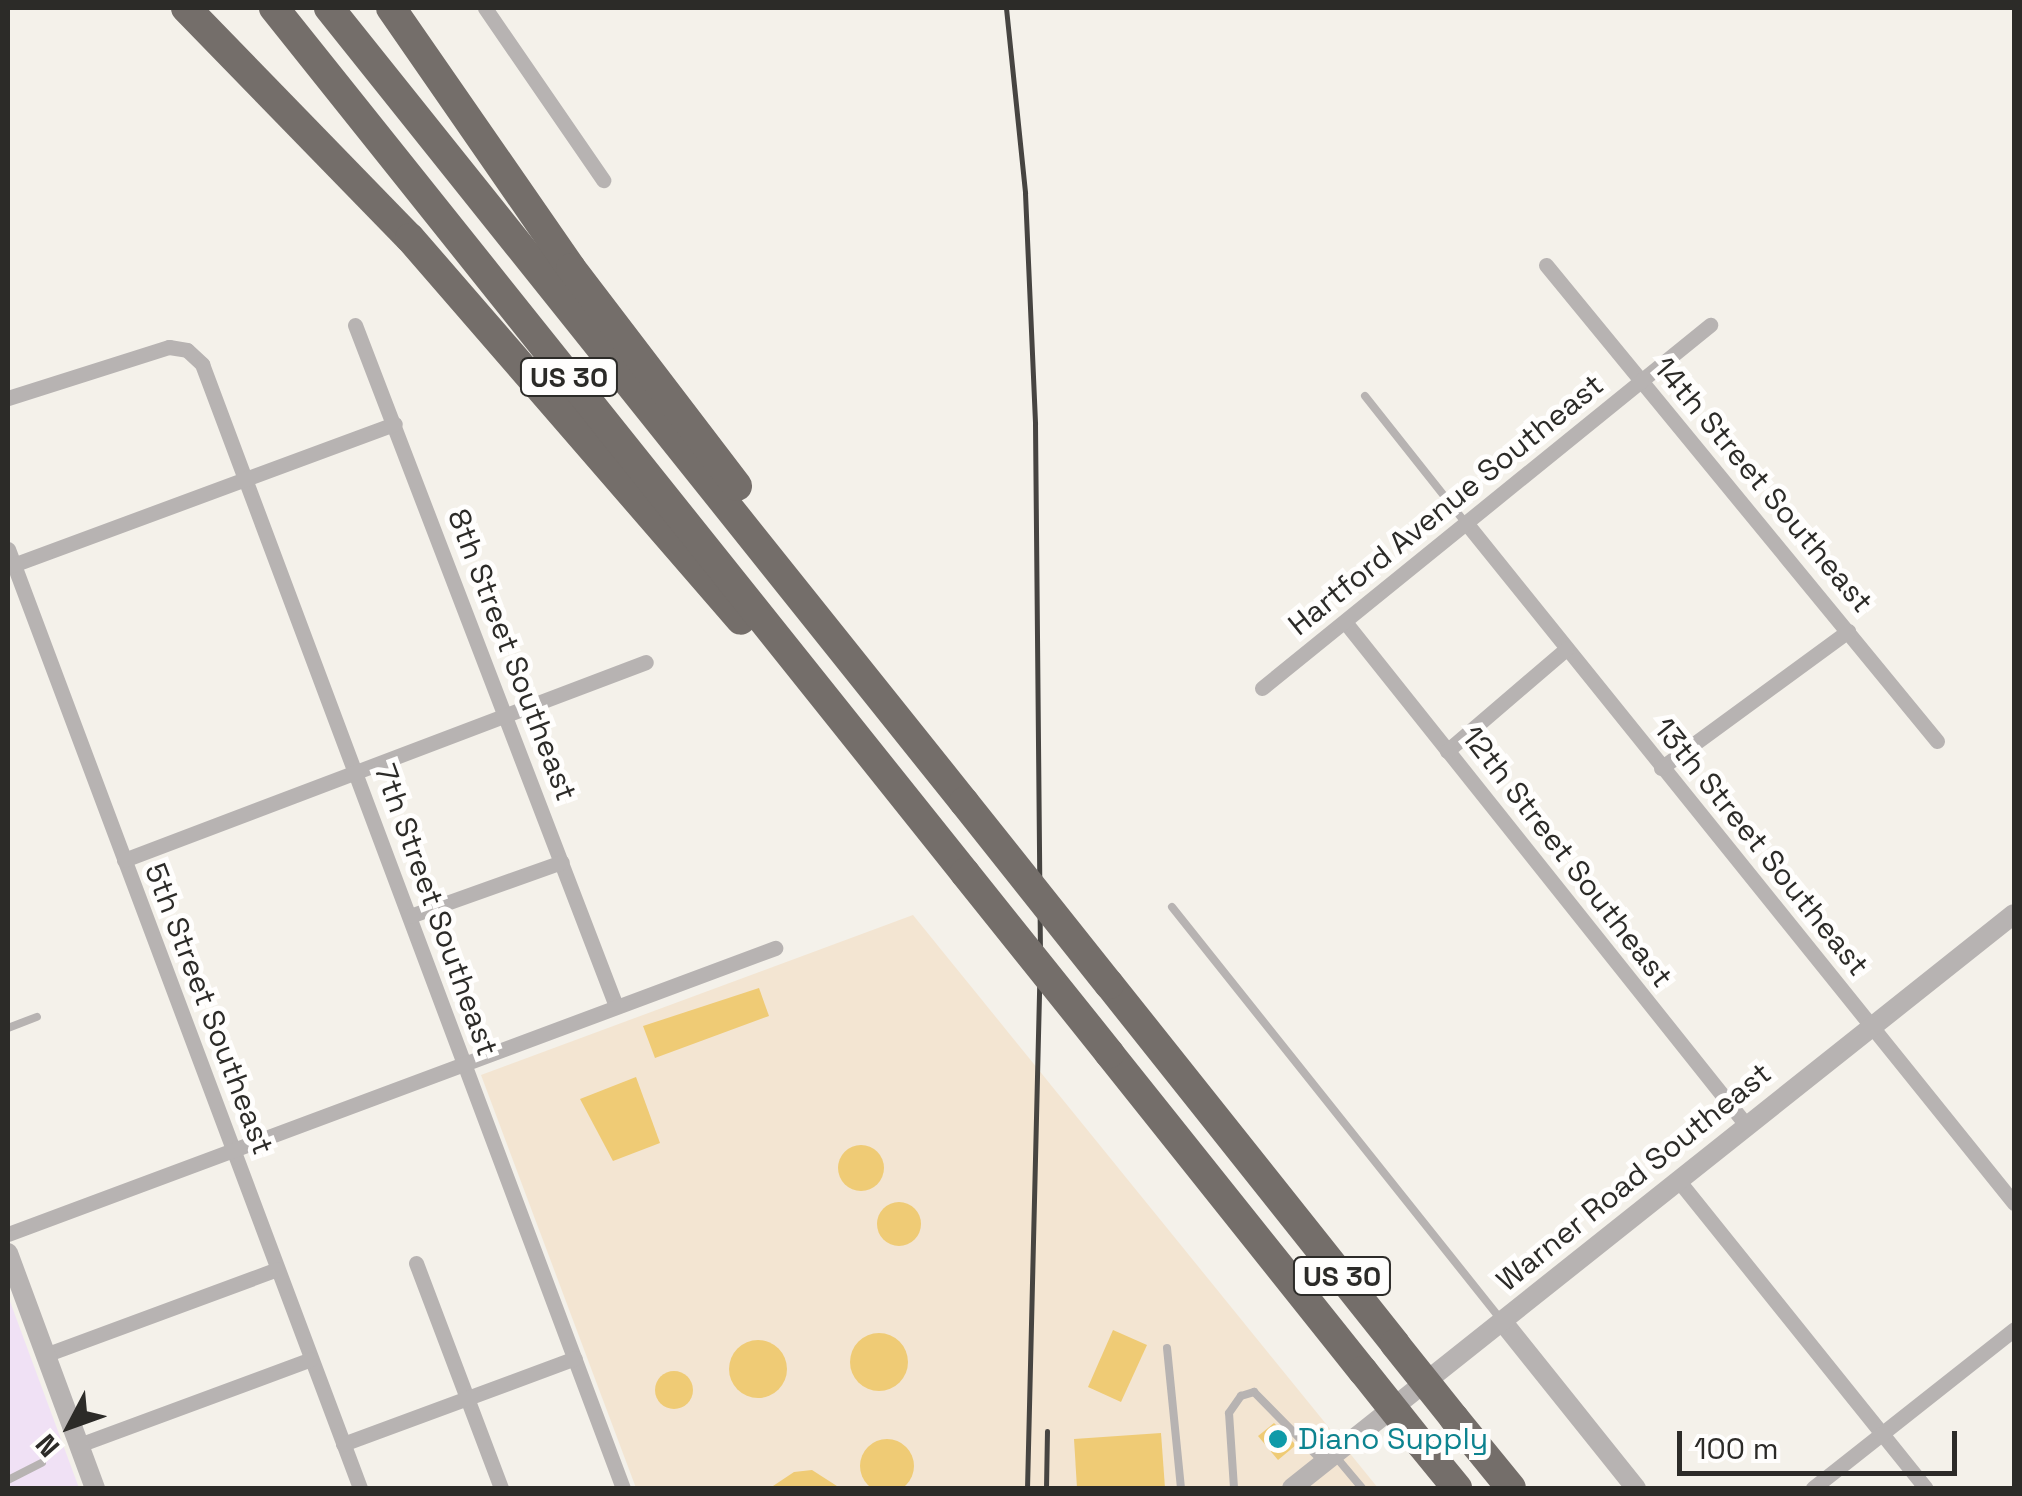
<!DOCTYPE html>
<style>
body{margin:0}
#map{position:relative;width:2022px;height:1496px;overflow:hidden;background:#f4f1ea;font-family:"Space Grotesk",sans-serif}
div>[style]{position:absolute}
.industrial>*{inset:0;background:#f3e5d2}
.education>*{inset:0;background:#f0e1f5}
.building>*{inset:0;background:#efcb75}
.round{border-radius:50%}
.service>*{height:8px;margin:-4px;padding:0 4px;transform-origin:4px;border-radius:4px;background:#b7b3b2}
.minor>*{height:15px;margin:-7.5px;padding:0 7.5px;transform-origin:7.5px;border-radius:7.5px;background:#b7b3b2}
.tertiary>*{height:20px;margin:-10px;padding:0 10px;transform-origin:10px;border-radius:10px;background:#b7b3b2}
.motorway>*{height:30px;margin:-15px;padding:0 15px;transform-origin:15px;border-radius:15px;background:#746e6a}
.rail>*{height:5px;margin:-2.5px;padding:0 2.5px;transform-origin:2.5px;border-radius:2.5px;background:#464441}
.motorway-bridge>*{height:30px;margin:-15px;padding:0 15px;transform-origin:15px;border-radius:15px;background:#746e6a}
.dots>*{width:28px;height:28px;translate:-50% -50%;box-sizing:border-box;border:5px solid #fffefd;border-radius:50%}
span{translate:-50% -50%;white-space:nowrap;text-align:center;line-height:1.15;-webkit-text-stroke:10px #fffefd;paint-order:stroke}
.shield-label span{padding:2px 8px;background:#fffefd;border:2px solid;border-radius:8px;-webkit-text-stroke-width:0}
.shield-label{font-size:28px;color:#2c2b28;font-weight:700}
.street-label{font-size:30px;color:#2c2b28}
.culture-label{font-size:30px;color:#0d838f}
.left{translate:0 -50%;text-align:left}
.frame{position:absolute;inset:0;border:10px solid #2c2b28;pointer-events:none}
.north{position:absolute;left:20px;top:1376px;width:100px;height:100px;-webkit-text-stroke:8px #fffefd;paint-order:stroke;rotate:229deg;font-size:28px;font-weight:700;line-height:40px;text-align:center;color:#2c2b28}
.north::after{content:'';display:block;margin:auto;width:35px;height:45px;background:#2c2b28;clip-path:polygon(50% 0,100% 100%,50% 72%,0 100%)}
.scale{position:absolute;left:1677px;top:1431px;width:280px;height:45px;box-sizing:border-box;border:5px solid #2c2b28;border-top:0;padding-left:12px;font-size:30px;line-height:35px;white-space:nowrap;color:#2c2b28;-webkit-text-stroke:8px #fffefd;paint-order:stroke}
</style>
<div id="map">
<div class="industrial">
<div style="clip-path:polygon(913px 915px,1378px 1488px,636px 1488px,481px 1075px)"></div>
</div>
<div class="education">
<div style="clip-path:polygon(8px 1296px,79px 1488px,8px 1488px)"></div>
</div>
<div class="building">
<div style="clip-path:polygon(759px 988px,769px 1016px,655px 1058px,643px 1026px)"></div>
<div style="clip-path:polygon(636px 1077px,660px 1143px,613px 1161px,580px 1099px)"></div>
<div class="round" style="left:838px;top:1145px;width:46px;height:46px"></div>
<div class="round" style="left:877px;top:1202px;width:44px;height:44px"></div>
<div style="clip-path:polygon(1113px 1330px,1147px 1345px,1121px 1402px,1088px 1387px)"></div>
<div class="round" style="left:850px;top:1333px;width:58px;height:58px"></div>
<div class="round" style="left:729px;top:1340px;width:58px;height:58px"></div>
<div class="round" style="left:655px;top:1371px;width:38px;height:38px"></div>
<div style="clip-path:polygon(1274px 1423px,1296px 1445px,1278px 1460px,1258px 1436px)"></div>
<div style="clip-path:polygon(1161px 1433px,1165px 1488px,1077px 1488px,1074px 1439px)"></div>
<div class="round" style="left:860px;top:1439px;width:54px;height:54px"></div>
<div style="clip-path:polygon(812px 1470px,840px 1488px,770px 1488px,794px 1472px)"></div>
</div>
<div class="service">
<div style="left:1365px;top:396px;width:161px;rotate:51.6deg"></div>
<div style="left:1172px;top:907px;width:524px;rotate:51.43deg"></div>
<div style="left:8px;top:1028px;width:31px;rotate:-21deg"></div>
<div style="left:1167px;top:1348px;width:141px;rotate:84.3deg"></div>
<div style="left:1336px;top:1457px;width:40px;rotate:50deg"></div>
<div style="left:8px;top:1480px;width:38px;rotate:-27deg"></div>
<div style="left:1234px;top:1488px;width:75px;rotate:-93.8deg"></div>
<div style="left:1229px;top:1413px;width:21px;rotate:-55deg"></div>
<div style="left:1241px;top:1396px;width:14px;rotate:-17deg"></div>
<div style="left:1254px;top:1392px;width:100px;rotate:45.4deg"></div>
</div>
<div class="minor">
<div style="left:485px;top:8px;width:209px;rotate:55.5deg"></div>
<div style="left:1546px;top:265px;width:616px;rotate:50.6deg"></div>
<div style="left:355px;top:325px;width:729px;rotate:69.03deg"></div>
<div style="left:8px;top:398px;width:169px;rotate:-17.6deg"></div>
<div style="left:169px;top:347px;width:18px;rotate:9deg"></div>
<div style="left:187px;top:350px;width:21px;rotate:43deg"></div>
<div style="left:202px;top:364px;width:1200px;rotate:69.47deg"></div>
<div style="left:1467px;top:524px;width:872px;rotate:51.15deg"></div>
<div style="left:8px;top:549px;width:1003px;rotate:69.45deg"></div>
<div style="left:13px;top:565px;width:407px;rotate:-20.3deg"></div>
<div style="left:1345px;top:622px;width:645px;rotate:51.42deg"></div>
<div style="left:1262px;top:688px;width:577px;rotate:-39.02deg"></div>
<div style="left:1447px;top:751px;width:157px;rotate:-40.6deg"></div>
<div style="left:1661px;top:768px;width:232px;rotate:-36.2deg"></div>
<div style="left:124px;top:860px;width:558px;rotate:-20.77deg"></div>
<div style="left:410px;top:916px;width:161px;rotate:-19.6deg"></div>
<div style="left:1678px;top:1180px;width:395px;rotate:51.2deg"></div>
<div style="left:8px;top:1234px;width:819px;rotate:-20.45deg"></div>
<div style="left:416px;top:1263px;width:241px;rotate:69.3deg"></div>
<div style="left:45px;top:1355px;width:247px;rotate:-20.3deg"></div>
<div style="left:343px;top:1444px;width:247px;rotate:-20.3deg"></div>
<div style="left:79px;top:1445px;width:247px;rotate:-20.3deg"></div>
<div style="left:1813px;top:1488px;width:256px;rotate:-38.3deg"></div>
</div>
<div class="tertiary">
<div style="left:8px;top:1253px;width:251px;rotate:69.7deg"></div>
<div style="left:1502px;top:1321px;width:214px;rotate:51.3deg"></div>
<div style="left:1292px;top:1488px;width:922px;rotate:-38.49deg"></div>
</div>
<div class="motorway">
<div style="left:186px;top:8px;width:321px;rotate:45.8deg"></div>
<div style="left:410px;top:238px;width:505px;rotate:49.09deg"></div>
<div style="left:274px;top:8px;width:1107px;rotate:51.38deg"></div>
<div style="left:329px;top:8px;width:1017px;rotate:51.35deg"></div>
<div style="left:391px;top:8px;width:316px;rotate:55.3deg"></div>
<div style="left:571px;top:268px;width:274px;rotate:52.7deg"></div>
<div style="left:1109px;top:984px;width:460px;rotate:51.5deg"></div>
<div style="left:1109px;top:1053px;width:407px;rotate:51.4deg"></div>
<div style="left:1454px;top:1418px;width:90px;rotate:50.8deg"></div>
<div style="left:1421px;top:1444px;width:57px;rotate:50.7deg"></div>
</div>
<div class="rail">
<div style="left:1006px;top:8px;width:186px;rotate:84.1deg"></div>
<div style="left:1025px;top:193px;width:231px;rotate:87.5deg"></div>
<div style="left:1035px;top:424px;width:529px;rotate:89.46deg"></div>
<div style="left:1040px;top:953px;width:535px;rotate:91.39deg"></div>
<div style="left:1046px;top:1488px;width:57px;rotate:-89deg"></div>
</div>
<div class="motorway-bridge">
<div style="left:964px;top:802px;width:233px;rotate:51.5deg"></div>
<div style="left:965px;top:873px;width:231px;rotate:51.3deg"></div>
<div style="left:1395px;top:1344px;width:95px;rotate:51.4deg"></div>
<div style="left:1363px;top:1371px;width:93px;rotate:51.5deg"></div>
</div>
<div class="dots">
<div style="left:1278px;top:1439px;background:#0f9aa8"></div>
</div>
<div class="shield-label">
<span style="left:569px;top:377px">US 30</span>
<span style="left:1342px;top:1276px">US 30</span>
</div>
<div class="street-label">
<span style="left:1763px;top:485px;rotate:50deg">14th Street Southeast</span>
<span style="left:1446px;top:505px;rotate:-39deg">Hartford Avenue Southeast</span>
<span style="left:512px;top:655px;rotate:69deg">8th Street Southeast</span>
<span style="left:1761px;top:847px;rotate:51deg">13th Street Southeast</span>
<span style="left:1567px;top:857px;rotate:52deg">12th Street Southeast</span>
<span style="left:436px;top:910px;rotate:70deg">7th Street Southeast</span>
<span style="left:209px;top:1009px;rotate:69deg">5th Street Southeast</span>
<span style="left:1634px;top:1177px;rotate:-39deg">Warner Road Southeast</span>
</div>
<div class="culture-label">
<span class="left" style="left:1298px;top:1439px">Diano Supply</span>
</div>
<div class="frame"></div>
<div class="north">N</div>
<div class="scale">100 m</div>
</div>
